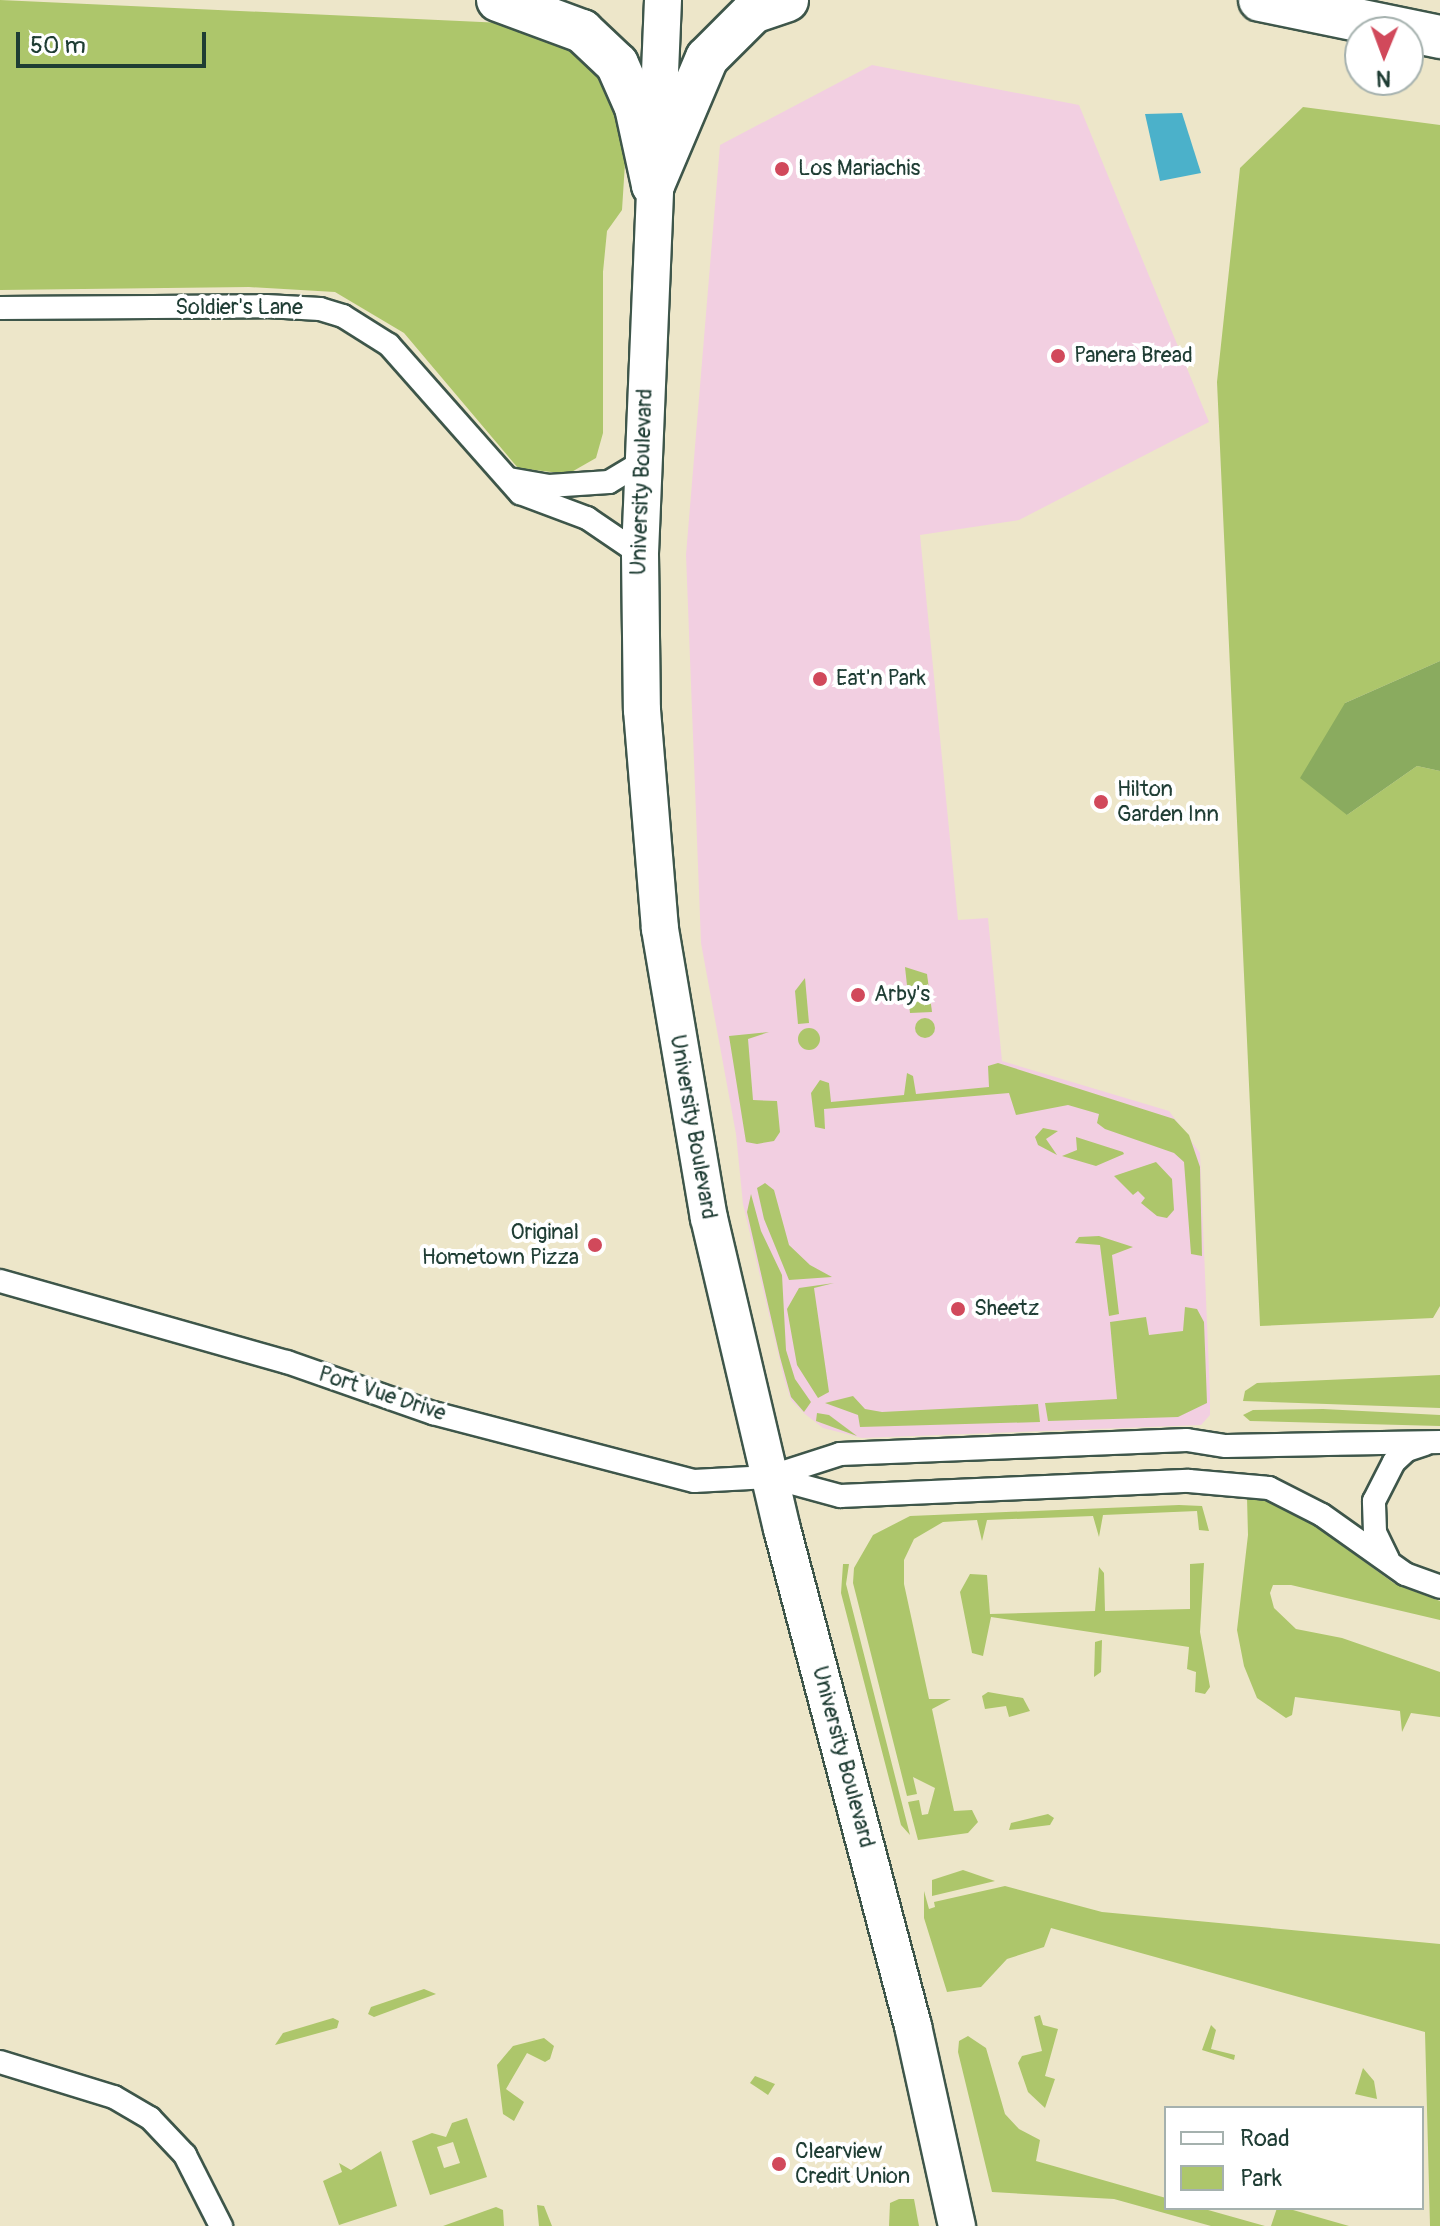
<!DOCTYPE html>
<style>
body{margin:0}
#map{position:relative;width:1440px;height:2226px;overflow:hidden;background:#ede6c9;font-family:Pangolin,sans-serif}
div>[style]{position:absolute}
.built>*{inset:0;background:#f2cfe1}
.green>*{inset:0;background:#adc66b}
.round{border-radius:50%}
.forest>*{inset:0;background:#8aab5f}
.water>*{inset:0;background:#4bb1ca}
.roads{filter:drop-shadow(2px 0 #3e564a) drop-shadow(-2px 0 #3e564a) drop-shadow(0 2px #3e564a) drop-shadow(0 -2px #3e564a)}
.street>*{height:22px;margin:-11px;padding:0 11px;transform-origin:11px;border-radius:11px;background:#fff}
.primary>*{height:36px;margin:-18px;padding:0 18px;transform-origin:18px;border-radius:18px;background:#fff}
.highway>*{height:42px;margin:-21px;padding:0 21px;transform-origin:21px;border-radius:21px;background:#fff}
.dots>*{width:22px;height:22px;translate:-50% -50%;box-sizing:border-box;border:4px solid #fff;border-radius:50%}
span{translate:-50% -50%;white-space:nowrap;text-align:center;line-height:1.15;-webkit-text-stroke:8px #fff;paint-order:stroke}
.poi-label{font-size:22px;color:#1f3d34}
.left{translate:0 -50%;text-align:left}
.right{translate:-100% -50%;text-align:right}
.street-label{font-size:22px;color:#1f3d34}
.legend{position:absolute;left:1164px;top:2106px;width:260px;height:104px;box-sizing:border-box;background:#fff;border:2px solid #a5b1ae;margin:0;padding:10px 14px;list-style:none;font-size:24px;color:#1f3d34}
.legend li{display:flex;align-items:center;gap:16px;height:40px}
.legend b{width:40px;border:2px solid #a5b1ae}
.north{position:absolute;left:1344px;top:16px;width:80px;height:80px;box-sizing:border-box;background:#fff;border:2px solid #a5b1ae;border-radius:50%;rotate:181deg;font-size:22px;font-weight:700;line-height:32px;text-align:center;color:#1f3d34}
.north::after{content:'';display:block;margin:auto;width:28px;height:36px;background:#d1495b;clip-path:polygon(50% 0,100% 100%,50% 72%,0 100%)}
.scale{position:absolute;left:16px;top:32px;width:190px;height:36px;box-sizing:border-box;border:4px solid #1f3d34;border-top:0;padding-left:10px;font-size:24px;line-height:28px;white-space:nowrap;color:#1f3d34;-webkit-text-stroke:6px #fff;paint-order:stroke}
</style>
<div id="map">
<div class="built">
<div style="clip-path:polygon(872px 65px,1079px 105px,1209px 422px,1019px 520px,920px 535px,958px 920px,988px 918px,1002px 1061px,1169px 1111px,1200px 1153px,1210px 1396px,1210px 1415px,1201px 1425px,862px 1438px,823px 1428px,805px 1414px,791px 1400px,784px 1378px,743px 1204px,736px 1134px,701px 943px,686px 555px,720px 145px)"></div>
</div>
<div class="green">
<div style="clip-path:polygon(0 0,503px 23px,560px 33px,602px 75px,627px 132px,622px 210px,607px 231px,603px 272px,603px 433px,596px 458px,568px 474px,518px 468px,404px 333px,335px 292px,249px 287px,0 290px)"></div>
<div style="clip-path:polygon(1303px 107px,1440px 125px,1440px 661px,1345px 703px,1347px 815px,1417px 766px,1440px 771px,1440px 1306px,1433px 1318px,1260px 1326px,1217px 382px,1240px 168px)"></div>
<div style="clip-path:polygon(905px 967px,927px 974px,932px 1012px,910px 1013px)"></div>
<div style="clip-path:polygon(805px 978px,809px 1023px,798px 1024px,795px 991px)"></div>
<div class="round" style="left:915px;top:1018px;width:20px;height:20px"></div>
<div class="round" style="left:798px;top:1028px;width:22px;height:22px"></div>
<div style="clip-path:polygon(769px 1032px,748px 1039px,753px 1100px,777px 1101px,780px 1132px,774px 1141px,757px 1144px,746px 1142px,729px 1036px)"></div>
<div style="clip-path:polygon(998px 1063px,1174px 1119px,1189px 1135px,1200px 1167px,1202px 1256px,1191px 1254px,1184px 1162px,1174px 1153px,1105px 1129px,1097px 1123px,1099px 1114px,1068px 1105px,1016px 1115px,1009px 1093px,824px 1109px,825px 1129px,815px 1127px,811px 1093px,820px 1080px,829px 1083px,831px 1102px,904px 1095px,907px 1073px,913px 1076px,916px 1094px,989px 1087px,988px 1066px)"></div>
<div style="clip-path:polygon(1043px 1128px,1058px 1131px,1046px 1139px,1057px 1155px,1038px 1145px,1035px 1137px)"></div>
<div style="clip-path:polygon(1076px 1137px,1123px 1152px,1124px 1154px,1096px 1166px,1062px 1156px,1077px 1150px)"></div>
<div style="clip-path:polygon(1156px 1162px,1172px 1179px,1174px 1210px,1167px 1218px,1157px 1216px,1141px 1203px,1145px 1198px,1138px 1191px,1133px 1195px,1114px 1176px)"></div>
<div style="clip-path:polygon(765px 1183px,774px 1190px,789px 1245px,810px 1265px,832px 1277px,789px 1280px,764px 1219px,757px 1188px)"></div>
<div style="clip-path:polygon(751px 1194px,761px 1231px,782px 1275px,786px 1350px,795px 1379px,811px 1402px,804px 1412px,791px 1397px,780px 1357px,747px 1212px)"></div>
<div style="clip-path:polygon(1099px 1236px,1133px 1247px,1112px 1255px,1119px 1314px,1109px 1316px,1100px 1245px,1075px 1243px,1079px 1237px)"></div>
<div style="clip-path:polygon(834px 1283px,814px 1288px,829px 1392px,818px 1398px,797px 1365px,787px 1309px,799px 1288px)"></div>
<div style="clip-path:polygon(1185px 1307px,1197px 1309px,1204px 1322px,1207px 1403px,1178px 1417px,1048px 1421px,1045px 1403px,1117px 1399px,1110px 1322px,1146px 1317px,1149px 1335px,1183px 1331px)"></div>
<div style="clip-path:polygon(1440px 1375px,1440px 1408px,1243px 1401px,1245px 1391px,1257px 1383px)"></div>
<div style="clip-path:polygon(853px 1396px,865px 1409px,882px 1412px,1038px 1404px,1040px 1422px,860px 1427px,858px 1415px,825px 1403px)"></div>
<div style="clip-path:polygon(1323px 1409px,1440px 1415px,1440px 1426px,1250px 1421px,1243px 1415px,1253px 1410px)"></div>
<div style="clip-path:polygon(817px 1413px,829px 1415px,857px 1436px,816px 1421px)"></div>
<div style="clip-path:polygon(1259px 1494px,1285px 1504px,1395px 1584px,1440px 1601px,1440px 1620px,1291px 1585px,1273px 1585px,1270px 1593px,1274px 1608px,1296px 1629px,1342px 1638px,1440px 1672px,1440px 1717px,1411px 1713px,1402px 1732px,1400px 1711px,1295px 1697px,1292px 1715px,1286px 1718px,1257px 1698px,1244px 1666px,1237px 1630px,1248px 1535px,1247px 1498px)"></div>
<div style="clip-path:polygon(1179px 1505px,1202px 1506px,1209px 1531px,1199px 1530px,1197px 1511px,1103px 1515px,1099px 1537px,1093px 1516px,987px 1520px,982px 1541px,977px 1520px,943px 1522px,914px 1539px,904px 1560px,904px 1584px,929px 1699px,951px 1699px,932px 1709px,954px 1811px,972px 1810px,978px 1822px,968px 1833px,918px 1840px,908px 1802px,919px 1800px,922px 1815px,928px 1814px,935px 1788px,913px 1777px,917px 1794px,907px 1796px,853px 1583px,854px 1568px,873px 1535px,910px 1516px)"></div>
<div style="clip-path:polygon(1204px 1563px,1200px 1632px,1210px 1687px,1205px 1694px,1195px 1692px,1196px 1672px,1187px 1669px,1189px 1647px,991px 1617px,983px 1656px,972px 1653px,960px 1592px,970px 1574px,987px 1575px,990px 1614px,1095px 1611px,1099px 1567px,1104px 1573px,1105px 1611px,1190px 1609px,1190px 1564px)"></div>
<div style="clip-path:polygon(843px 1564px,849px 1564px,846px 1584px,910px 1835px,901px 1825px,841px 1593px)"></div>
<div style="clip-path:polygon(1102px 1640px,1101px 1672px,1094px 1677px,1095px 1642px)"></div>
<div style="clip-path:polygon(988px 1692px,1023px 1698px,1030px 1711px,1009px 1717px,1006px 1706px,985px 1709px,982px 1696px)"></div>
<div style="clip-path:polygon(1048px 1814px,1054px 1818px,1050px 1825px,1009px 1830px,1011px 1823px)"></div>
<div style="clip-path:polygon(963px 1870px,995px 1881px,932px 1896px,932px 1880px)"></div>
<div style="clip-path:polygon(1005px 1886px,1102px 1912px,1440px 1944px,1440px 2226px,1430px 2226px,1425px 2032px,1051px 1928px,1044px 1947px,1007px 1959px,981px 1987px,947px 1992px,924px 1918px,924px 1891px,929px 1909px,935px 1907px,934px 1902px)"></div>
<div style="clip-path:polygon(424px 1989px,436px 1994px,374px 2017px,368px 2014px,371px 2007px)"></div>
<div style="clip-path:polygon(1040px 2015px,1043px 2025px,1058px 2029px,1045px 2076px,1055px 2079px,1045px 2108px,1028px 2092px,1018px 2063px,1022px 2056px,1042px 2051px,1034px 2017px)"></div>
<div style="clip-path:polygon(333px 2018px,339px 2021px,337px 2028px,275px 2045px,283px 2033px)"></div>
<div style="clip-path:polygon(1211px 2025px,1216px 2030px,1211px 2049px,1235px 2055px,1234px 2060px,1202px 2050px)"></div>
<div style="clip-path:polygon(968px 2036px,986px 2048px,1005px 2114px,1019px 2129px,1040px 2140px,1036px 2161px,1166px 2198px,1166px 2208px,1201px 2208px,1265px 2226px,1211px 2226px,1114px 2199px,992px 2192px,958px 2052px,959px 2041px)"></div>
<div style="clip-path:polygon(544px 2038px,554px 2046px,550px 2059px,545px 2062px,527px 2053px,506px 2089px,524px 2102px,514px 2121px,503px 2114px,497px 2065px,513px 2046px)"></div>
<div style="clip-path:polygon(1363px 2068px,1374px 2081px,1377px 2099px,1355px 2094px)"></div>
<div style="clip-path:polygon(755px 2076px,775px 2084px,768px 2095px,750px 2083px)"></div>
<div style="clip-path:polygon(evenodd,467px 2118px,487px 2177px,430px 2195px,412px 2141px,432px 2133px,446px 2137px,452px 2123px,467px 2118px,453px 2142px,460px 2163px,444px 2168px,437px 2147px,453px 2142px)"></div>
<div style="clip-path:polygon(381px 2151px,397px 2206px,339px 2225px,323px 2181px,342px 2172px,339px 2163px,351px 2170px)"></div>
<div style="clip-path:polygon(899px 2199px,914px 2199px,919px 2226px,889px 2226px,890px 2203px)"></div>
<div style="clip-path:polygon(537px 2205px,544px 2206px,552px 2226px,539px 2226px)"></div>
<div style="clip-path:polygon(496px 2207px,503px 2210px,504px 2226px,443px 2226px)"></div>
<div style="clip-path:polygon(1277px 2208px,1286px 2208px,1349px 2226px,1271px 2226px)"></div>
</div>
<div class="forest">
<div style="clip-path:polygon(1440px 661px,1440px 771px,1417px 766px,1347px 815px,1300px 778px,1345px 703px)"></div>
</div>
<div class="water">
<div style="clip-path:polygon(1182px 113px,1201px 173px,1160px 181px,1145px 114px)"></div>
</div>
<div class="roads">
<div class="street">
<div style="left:0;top:308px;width:266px;rotate:-0.4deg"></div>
<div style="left:266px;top:306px;width:54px;rotate:3.2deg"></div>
<div style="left:320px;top:309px;width:24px;rotate:17deg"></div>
<div style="left:343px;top:316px;width:54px;rotate:32.2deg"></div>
<div style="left:389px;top:345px;width:198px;rotate:48.5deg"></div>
<div style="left:520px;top:493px;width:72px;rotate:20.5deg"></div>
<div style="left:587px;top:518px;width:64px;rotate:34.2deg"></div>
<div style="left:509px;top:479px;width:41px;rotate:9.9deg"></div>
<div style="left:549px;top:486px;width:60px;rotate:-3.8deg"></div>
<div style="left:609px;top:482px;width:39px;rotate:-31deg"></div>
<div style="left:0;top:1281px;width:298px;rotate:15.8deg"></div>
<div style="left:287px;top:1362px;width:155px;rotate:19.3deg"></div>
<div style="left:433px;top:1413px;width:270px;rotate:14.6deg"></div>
<div style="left:694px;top:1481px;width:75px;rotate:-3.1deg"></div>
<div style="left:769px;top:1477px;width:75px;rotate:-17.9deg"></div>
<div style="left:840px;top:1454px;width:347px;rotate:-2.3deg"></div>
<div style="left:1187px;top:1440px;width:39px;rotate:9deg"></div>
<div style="left:1226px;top:1446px;width:214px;rotate:-1.1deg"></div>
<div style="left:770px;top:1477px;width:73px;rotate:15.2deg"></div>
<div style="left:840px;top:1496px;width:349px;rotate:-2.5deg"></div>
<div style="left:1189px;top:1481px;width:80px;rotate:5deg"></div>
<div style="left:1269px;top:1488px;width:59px;rotate:27deg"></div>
<div style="left:1322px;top:1515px;width:102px;rotate:35.4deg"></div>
<div style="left:1405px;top:1574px;width:37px;rotate:20deg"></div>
<div style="left:1388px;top:1559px;width:30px;rotate:-116deg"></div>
<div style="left:1375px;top:1532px;width:31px;rotate:-92deg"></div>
<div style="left:1374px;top:1501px;width:44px;rotate:-62.9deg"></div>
<div style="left:1394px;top:1462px;width:18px;rotate:-43deg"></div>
<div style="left:1407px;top:1450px;width:19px;rotate:-18deg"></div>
<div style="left:0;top:2062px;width:119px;rotate:17.1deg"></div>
<div style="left:114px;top:2097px;width:42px;rotate:30.3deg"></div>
<div style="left:150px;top:2118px;width:51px;rotate:46.6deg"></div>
<div style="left:185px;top:2155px;width:80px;rotate:63.1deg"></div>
</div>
<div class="primary">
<div style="left:663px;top:0;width:554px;rotate:92.38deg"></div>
<div style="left:640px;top:554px;width:156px;rotate:89.3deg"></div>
<div style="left:642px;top:710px;width:220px;rotate:85.3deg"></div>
<div style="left:660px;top:929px;width:293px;rotate:80.4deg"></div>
<div style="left:709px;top:1218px;width:319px;rotate:76.8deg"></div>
<div style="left:782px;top:1529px;width:514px;rotate:75.23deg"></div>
<div style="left:913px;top:2026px;width:205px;rotate:77.6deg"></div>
</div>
<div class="highway">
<div style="left:498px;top:0;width:90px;rotate:20.3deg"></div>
<div style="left:582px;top:31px;width:48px;rotate:43.3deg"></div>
<div style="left:617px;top:64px;width:47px;rotate:66.2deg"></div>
<div style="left:636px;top:107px;width:80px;rotate:77.7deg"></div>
<div style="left:1260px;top:0;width:184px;rotate:11.6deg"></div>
<div style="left:653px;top:185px;width:138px;rotate:-67deg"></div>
<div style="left:707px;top:58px;width:65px;rotate:-45deg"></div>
<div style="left:753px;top:12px;width:36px;rotate:-19deg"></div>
</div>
</div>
<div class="dots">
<div style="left:782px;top:169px;background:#d1495b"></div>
<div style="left:1058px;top:356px;background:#d1495b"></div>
<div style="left:820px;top:679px;background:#d1495b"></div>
<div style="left:1101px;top:802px;background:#d1495b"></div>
<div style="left:858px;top:995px;background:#d1495b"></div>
<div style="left:595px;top:1245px;background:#d1495b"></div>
<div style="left:958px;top:1309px;background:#d1495b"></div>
<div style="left:779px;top:2164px;background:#d1495b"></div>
</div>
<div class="poi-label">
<span class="left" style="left:798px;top:169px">Los Mariachis</span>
<span class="left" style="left:1074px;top:356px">Panera Bread</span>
<span class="left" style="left:836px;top:679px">Eat'n Park</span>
<span class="left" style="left:1117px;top:802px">Hilton<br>Garden Inn</span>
<span class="left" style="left:874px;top:995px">Arby's</span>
<span class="right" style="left:579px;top:1245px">Original<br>Hometown Pizza</span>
<span class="left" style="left:974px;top:1309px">Sheetz</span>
<span class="left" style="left:795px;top:2164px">Clearview<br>Credit Union</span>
</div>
<div class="street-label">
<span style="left:239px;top:308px">Soldier's Lane</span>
<span style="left:642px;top:482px;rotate:-88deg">University Boulevard</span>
<span style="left:693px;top:1127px;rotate:80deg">University Boulevard</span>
<span style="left:382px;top:1394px;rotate:18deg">Port Vue Drive</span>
<span style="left:843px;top:1757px;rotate:75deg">University Boulevard</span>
</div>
<ul class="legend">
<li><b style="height:10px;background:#fff"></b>Road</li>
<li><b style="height:22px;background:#adc66b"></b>Park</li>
</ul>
<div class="north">N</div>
<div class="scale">50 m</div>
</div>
